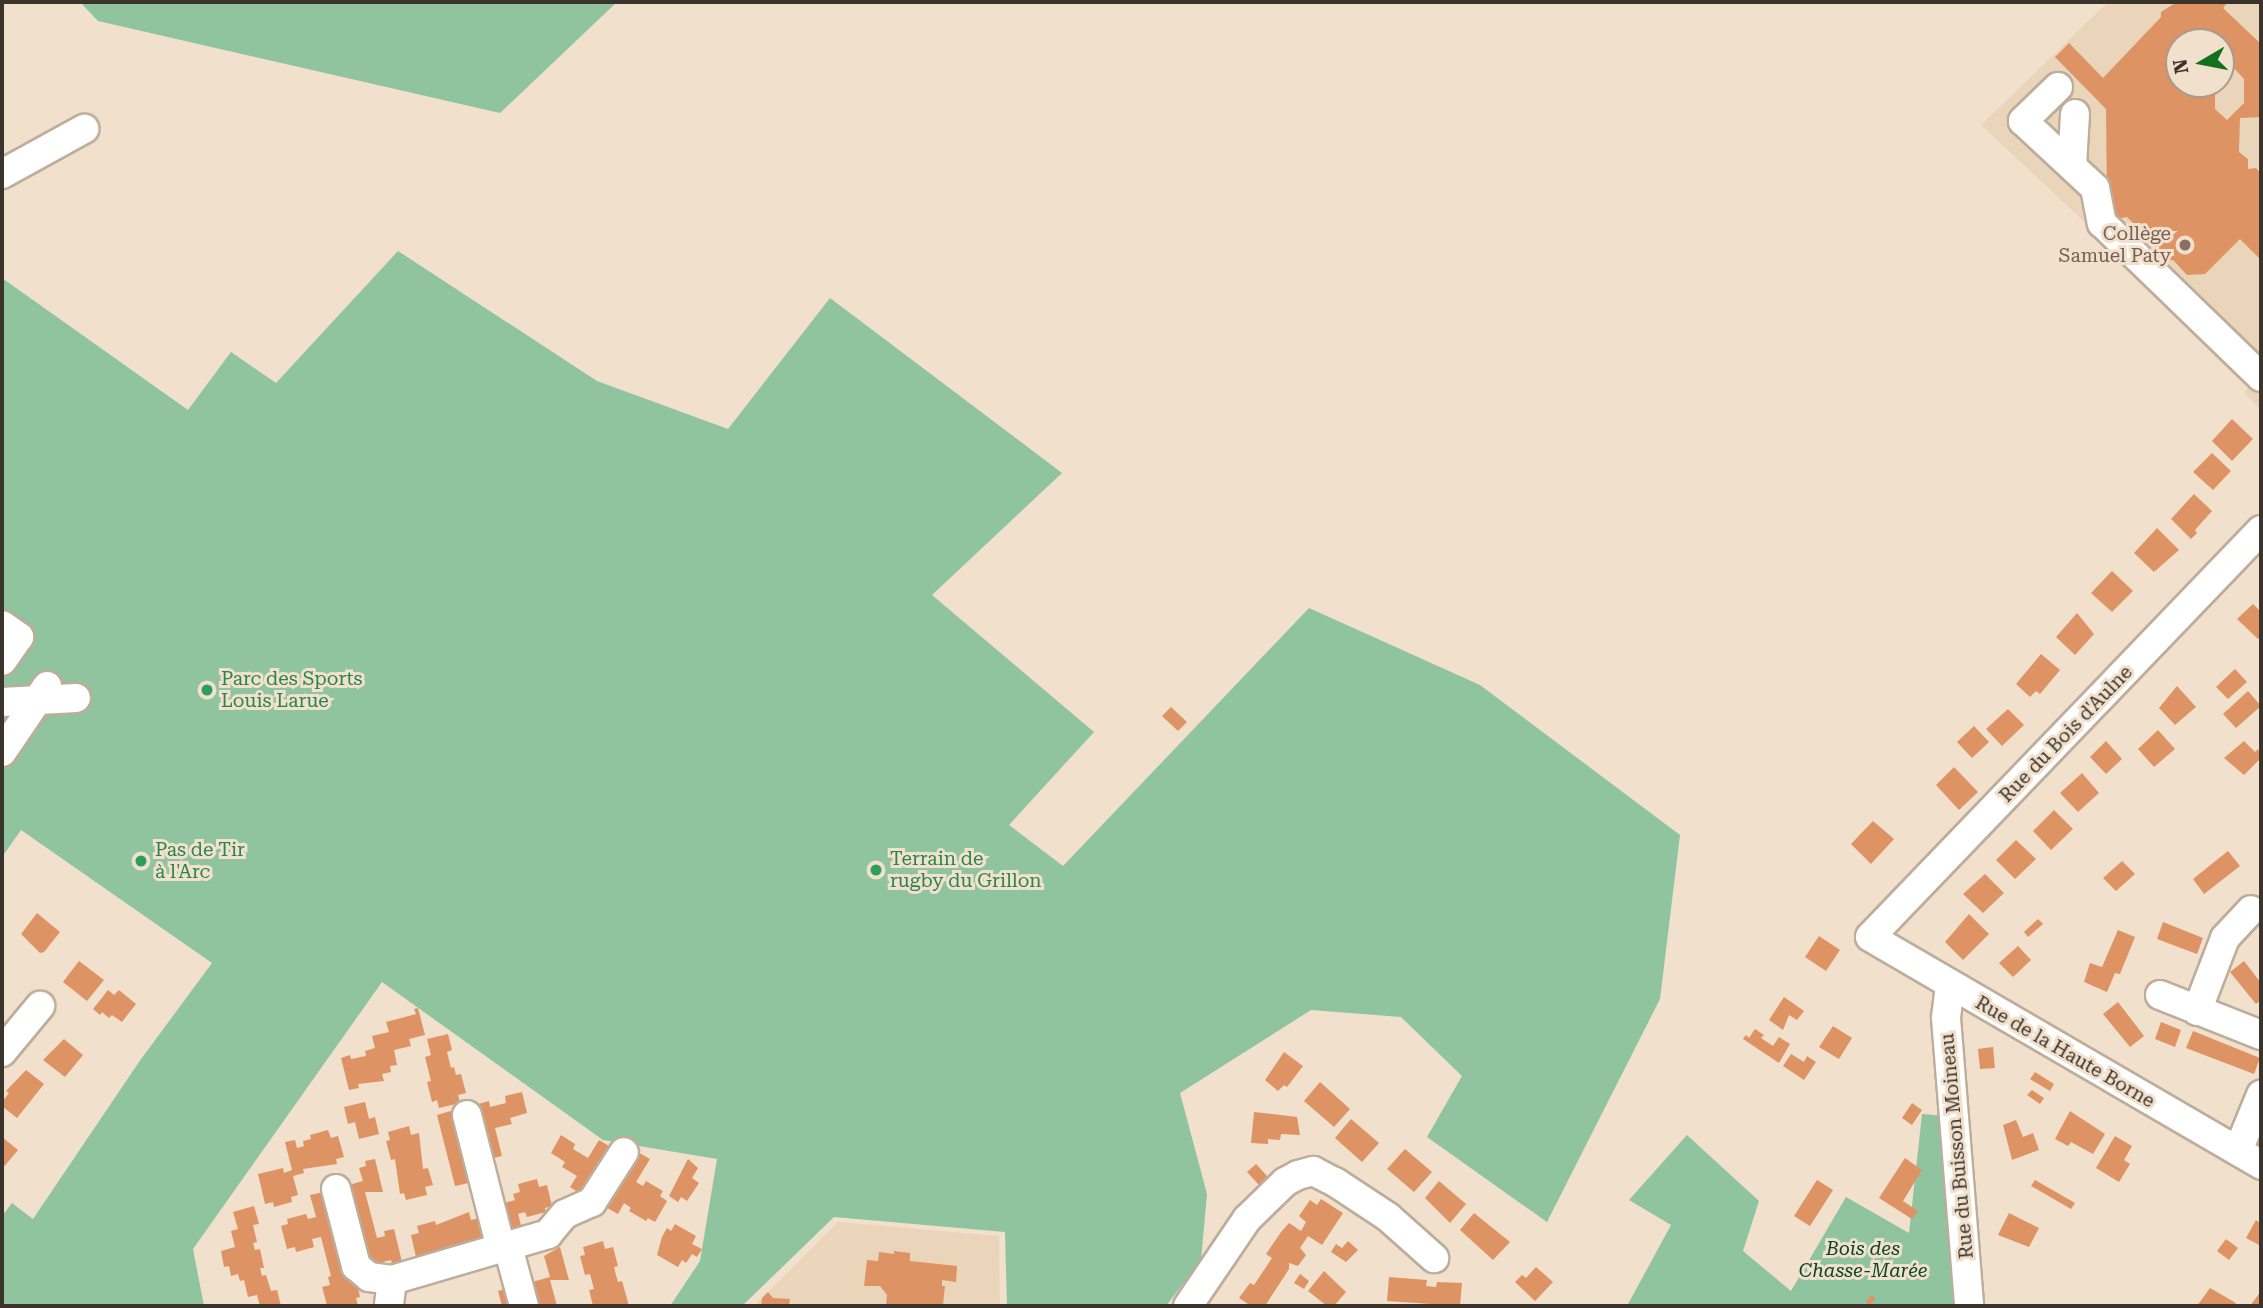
<!DOCTYPE html>
<meta charset="utf-8">
<style>
body{margin:0}
#map{position:relative;width:2263px;height:1308px;overflow:hidden;background:#f1e0cc;font-family:"Roboto Serif",serif}
div>[style]{position:absolute}
.built>*{inset:0;background:#ead5ba}
.green>*{inset:0;background:#8fc49e}
.building>*{inset:0;background:#de9364}
.roads{filter:drop-shadow(2px 0 #bdad9a) drop-shadow(-2px 0 #bdad9a) drop-shadow(0 2px #bdad9a) drop-shadow(0 -2px #bdad9a)}
.minor>*{height:28px;margin:-14px;padding:0 14px;transform-origin:14px;border-radius:14px;background:#fff}
.dots>*{width:19px;height:19px;translate:-50% -50%;box-sizing:border-box;border:4px solid #f1e0cc;border-radius:50%}
span{translate:-50% -50%;white-space:nowrap;text-align:center;line-height:1.15;-webkit-text-stroke:6px #f1e0cc;paint-order:stroke}
.education-label{font-size:19px;color:#785e54}
.right{translate:-100% -50%;text-align:right}
.leisure-label{font-size:19px;color:#27864d}
.left{translate:0 -50%;text-align:left}
.street-label{font-size:19px;color:#3a342c}
.park-label{font-size:19px;color:#084725;font-style:italic}
.frame{position:absolute;inset:0;border:4px solid #3a342c;pointer-events:none}
.north{position:absolute;left:2165px;top:28px;width:70px;height:70px;box-sizing:border-box;background:#f1e0cc;border:2px solid #a89b8c;border-radius:50%;rotate:260deg;font-size:19px;font-weight:700;line-height:28px;text-align:center;color:#3a342c}
.north::after{content:'';display:block;margin:auto;width:24px;height:32px;background:#13701d;clip-path:polygon(50% 0,100% 100%,50% 72%,0 100%)}
</style>
<div id="map">
<div class="built">
<div style="clip-path:polygon(evenodd,2108px 2px,2261px 2px,2261px 411px,2244px 392px,2255px 381px,1981px 125px,2108px 2px,2179px 42px,2221px 42px,2221px 84px,2179px 84px,2179px 42px)"></div>
<div style="clip-path:polygon(838px 1222px,999px 1236px,1000px 1306px,754px 1306px)"></div>
</div>
<div class="green">
<div style="clip-path:polygon(80px 2px,617px 2px,500px 113px,98px 21px)"></div>
<div style="clip-path:polygon(398px 251px,597px 381px,728px 429px,830px 298px,1062px 473px,932px 595px,1094px 732px,1009px 825px,1063px 866px,1309px 608px,1480px 685px,1680px 835px,1660px 999px,1547px 1222px,1427px 1137px,1462px 1076px,1401px 1017px,1311px 1010px,1180px 1093px,1207px 1194px,1201px 1260px,1166px 1306px,1007px 1306px,1005px 1232px,834px 1217px,742px 1306px,670px 1306px,700px 1261px,717px 1159px,603px 1140px,382px 982px,193px 1249px,204px 1306px,2px 1306px,2px 1216px,12px 1203px,33px 1219px,139px 1062px,212px 963px,21px 830px,2px 857px,2px 278px,188px 410px,231px 352px,276px 383px)"></div>
<div style="clip-path:polygon(1922px 1114px,1945px 1116px,1958px 1306px,1627px 1306px,1671px 1225px,1629px 1200px,1687px 1135px,1759px 1201px,1743px 1251px,1791px 1291px,1846px 1197px,1909px 1233px)"></div>
</div>
<div class="building">
<div style="clip-path:polygon(evenodd,2177px 2px,2228px 2px,2223px 8px,2261px 44px,2261px 117px,2240px 118px,2239px 152px,2248px 159px,2248px 169px,2256px 168px,2261px 174px,2261px 260px,2240px 239px,2205px 274px,2187px 275px,2173px 260px,2161px 261px,2152px 253px,2152px 242px,2127px 217px,2116px 219px,2107px 209px,2106px 109px,2055px 57px,2069px 43px,2103px 78px,2161px 17px,2161px 12px,2177px 2px,2179px 42px,2221px 42px,2221px 73px,2230px 64px,2244px 79px,2244px 103px,2227px 120px,2215px 109px,2215px 84px,2179px 84px,2179px 42px)"></div>
<div style="clip-path:polygon(2232px 419px,2253px 439px,2232px 461px,2212px 441px)"></div>
<div style="clip-path:polygon(2212px 453px,2231px 471px,2213px 490px,2193px 472px)"></div>
<div style="clip-path:polygon(2194px 494px,2212px 511px,2195px 530px,2197px 533px,2191px 539px,2171px 519px)"></div>
<div style="clip-path:polygon(2157px 528px,2179px 550px,2154px 572px,2134px 553px)"></div>
<div style="clip-path:polygon(2112px 571px,2133px 591px,2112px 612px,2091px 593px)"></div>
<div style="clip-path:polygon(2253px 604px,2261px 612px,2261px 636px,2258px 639px,2237px 619px)"></div>
<div style="clip-path:polygon(2077px 613px,2094px 634px,2075px 655px,2056px 637px)"></div>
<div style="clip-path:polygon(2041px 654px,2060px 670px,2040px 694px,2036px 691px,2030px 697px,2016px 684px)"></div>
<div style="clip-path:polygon(2235px 669px,2247px 682px,2228px 699px,2216px 687px)"></div>
<div style="clip-path:polygon(2177px 686px,2196px 707px,2175px 725px,2159px 708px)"></div>
<div style="clip-path:polygon(2248px 691px,2261px 706px,2236px 728px,2223px 714px)"></div>
<div style="clip-path:polygon(1171px 707px,1187px 722px,1178px 731px,1162px 716px)"></div>
<div style="clip-path:polygon(2008px 709px,2024px 725px,2002px 746px,1986px 729px)"></div>
<div style="clip-path:polygon(1974px 726px,1989px 742px,1972px 758px,1957px 742px)"></div>
<div style="clip-path:polygon(2158px 730px,2175px 749px,2154px 767px,2138px 749px)"></div>
<div style="clip-path:polygon(2106px 741px,2122px 759px,2106px 774px,2090px 757px)"></div>
<div style="clip-path:polygon(2244px 741px,2255px 752px,2258px 749px,2261px 758px,2244px 775px,2224px 758px)"></div>
<div style="clip-path:polygon(1954px 767px,1978px 792px,1959px 810px,1936px 785px)"></div>
<div style="clip-path:polygon(2082px 773px,2099px 793px,2078px 812px,2060px 793px)"></div>
<div style="clip-path:polygon(2054px 810px,2073px 829px,2051px 850px,2033px 831px)"></div>
<div style="clip-path:polygon(1873px 821px,1894px 839px,1871px 864px,1851px 844px)"></div>
<div style="clip-path:polygon(2016px 840px,2036px 859px,2015px 879px,1996px 860px)"></div>
<div style="clip-path:polygon(2228px 851px,2240px 866px,2204px 894px,2193px 879px)"></div>
<div style="clip-path:polygon(2122px 861px,2135px 874px,2116px 891px,2103px 878px)"></div>
<div style="clip-path:polygon(1985px 874px,2004px 893px,1983px 913px,1963px 894px)"></div>
<div style="clip-path:polygon(37px 913px,60px 932px,44px 952px,40px 953px,21px 934px)"></div>
<div style="clip-path:polygon(1969px 914px,1989px 934px,1963px 960px,1945px 942px)"></div>
<div style="clip-path:polygon(2038px 919px,2043px 924px,2028px 937px,2024px 932px)"></div>
<div style="clip-path:polygon(2163px 922px,2203px 938px,2197px 954px,2157px 939px)"></div>
<div style="clip-path:polygon(2118px 930px,2135px 937px,2120px 974px,2115px 973px,2107px 992px,2084px 982px,2090px 963px,2102px 967px)"></div>
<div style="clip-path:polygon(1819px 936px,1840px 950px,1826px 971px,1805px 957px)"></div>
<div style="clip-path:polygon(2018px 946px,2031px 960px,2013px 977px,1999px 963px)"></div>
<div style="clip-path:polygon(79px 961px,104px 980px,87px 1001px,63px 982px)"></div>
<div style="clip-path:polygon(2244px 961px,2261px 983px,2261px 1000px,2256px 1004px,2230px 972px)"></div>
<div style="clip-path:polygon(108px 990px,114px 995px,119px 990px,136px 1004px,122px 1022px,112px 1015px,109px 1018px,102px 1012px,100px 1015px,93px 1009px)"></div>
<div style="clip-path:polygon(1784px 997px,1804px 1011px,1797px 1020px,1789px 1015px,1783px 1030px,1769px 1020px)"></div>
<div style="clip-path:polygon(2118px 1002px,2144px 1036px,2130px 1047px,2103px 1014px)"></div>
<div style="clip-path:polygon(418px 1008px,425px 1035px,409px 1039px,411px 1046px,394px 1050px,397px 1065px,390px 1066px,391px 1072px,382px 1074px,384px 1081px,358px 1084px,359px 1088px,349px 1090px,341px 1058px,350px 1055px,351px 1059px,366px 1056px,365px 1051px,375px 1048px,372px 1036px,389px 1032px,386px 1022px,416px 1014px,414px 1009px)"></div>
<div style="clip-path:polygon(2161px 1022px,2181px 1030px,2175px 1047px,2155px 1039px)"></div>
<div style="clip-path:polygon(1833px 1026px,1852px 1038px,1839px 1059px,1819px 1047px)"></div>
<div style="clip-path:polygon(1755px 1029px,1764px 1035px,1761px 1038px,1773px 1046px,1779px 1037px,1790px 1044px,1779px 1063px,1743px 1039px,1746px 1035px,1749px 1038px)"></div>
<div style="clip-path:polygon(2193px 1031px,2260px 1058px,2254px 1074px,2186px 1048px)"></div>
<div style="clip-path:polygon(448px 1034px,452px 1050px,447px 1052px,451px 1068px,454px 1067px,456px 1075px,461px 1074px,466px 1093px,458px 1095px,460px 1103px,439px 1108px,437px 1100px,432px 1102px,427px 1082px,431px 1081px,425px 1057px,431px 1055px,427px 1039px)"></div>
<div style="clip-path:polygon(64px 1039px,83px 1055px,65px 1077px,43px 1060px)"></div>
<div style="clip-path:polygon(1993px 1047px,1995px 1068px,1980px 1069px,1978px 1049px)"></div>
<div style="clip-path:polygon(1284px 1052px,1303px 1066px,1287px 1087px,1284px 1085px,1278px 1091px,1265px 1080px)"></div>
<div style="clip-path:polygon(1791px 1054px,1804px 1062px,1807px 1056px,1816px 1062px,1804px 1080px,1783px 1066px)"></div>
<div style="clip-path:polygon(26px 1070px,44px 1084px,17px 1118px,2px 1106px,2px 1102px,9px 1093px,6px 1091px)"></div>
<div style="clip-path:polygon(2035px 1072px,2054px 1084px,2050px 1091px,2030px 1079px)"></div>
<div style="clip-path:polygon(1320px 1082px,1350px 1109px,1334px 1127px,1304px 1101px)"></div>
<div style="clip-path:polygon(2032px 1090px,2044px 1098px,2040px 1104px,2027px 1095px)"></div>
<div style="clip-path:polygon(522px 1092px,527px 1113px,510px 1118px,512px 1124px,495px 1128px,502px 1156px,485px 1160px,471px 1106px,489px 1101px,490px 1107px,506px 1103px,505px 1096px)"></div>
<div style="clip-path:polygon(365px 1102px,369px 1119px,375px 1117px,379px 1134px,359px 1139px,355px 1122px,348px 1124px,344px 1107px)"></div>
<div style="clip-path:polygon(1912px 1103px,1922px 1110px,1912px 1125px,1902px 1118px)"></div>
<div style="clip-path:polygon(454px 1110px,473px 1182px,455px 1186px,437px 1115px)"></div>
<div style="clip-path:polygon(2070px 1111px,2105px 1134px,2093px 1154px,2071px 1142px,2068px 1146px,2055px 1139px)"></div>
<div style="clip-path:polygon(1254px 1112px,1297px 1117px,1300px 1135px,1281px 1134px,1280px 1140px,1268px 1139px,1268px 1144px,1251px 1143px)"></div>
<div style="clip-path:polygon(1351px 1119px,1379px 1143px,1362px 1162px,1335px 1138px)"></div>
<div style="clip-path:polygon(2016px 1120px,2023px 1137px,2033px 1133px,2039px 1150px,2012px 1160px,2003px 1125px)"></div>
<div style="clip-path:polygon(409px 1126px,411px 1135px,419px 1133px,423px 1169px,428px 1168px,433px 1185px,425px 1187px,427px 1195px,406px 1200px,404px 1193px,400px 1194px,395px 1159px,391px 1160px,386px 1141px,390px 1140px,388px 1132px)"></div>
<div style="clip-path:polygon(328px 1130px,331px 1138px,338px 1136px,344px 1157px,336px 1159px,337px 1164px,303px 1169px,304px 1173px,293px 1176px,298px 1195px,291px 1197px,292px 1202px,274px 1207px,273px 1202px,265px 1204px,258px 1174px,283px 1168px,284px 1173px,292px 1170px,285px 1142px,295px 1140px,297px 1148px,304px 1146px,303px 1141px,311px 1139px,310px 1135px)"></div>
<div style="clip-path:polygon(561px 1135px,575px 1144px,573px 1149px,588px 1158px,599px 1140px,614px 1149px,586px 1197px,570px 1187px,577px 1176px,562px 1167px,565px 1162px,551px 1153px)"></div>
<div style="clip-path:polygon(2115px 1136px,2132px 1146px,2124px 1160px,2130px 1164px,2119px 1182px,2096px 1168px)"></div>
<div style="clip-path:polygon(2px 1137px,18px 1150px,2px 1169px)"></div>
<div style="clip-path:polygon(1405px 1149px,1432px 1172px,1414px 1192px,1387px 1169px)"></div>
<div style="clip-path:polygon(634px 1150px,650px 1159px,636px 1182px,643px 1186px,646px 1181px,663px 1191px,660px 1196px,667px 1201px,655px 1222px,648px 1218px,646px 1221px,629px 1211px,631px 1208px,624px 1203px,618px 1214px,602px 1205px)"></div>
<div style="clip-path:polygon(1905px 1158px,1922px 1170px,1903px 1201px,1918px 1211px,1912px 1219px,1879px 1198px)"></div>
<div style="clip-path:polygon(375px 1159px,383px 1192px,365px 1192px,377px 1238px,385px 1236px,384px 1231px,394px 1229px,402px 1262px,392px 1264px,391px 1260px,366px 1266px,345px 1186px,363px 1181px,359px 1168px,366px 1166px,365px 1161px)"></div>
<div style="clip-path:polygon(688px 1159px,698px 1168px,692px 1178px,699px 1183px,687px 1201px,681px 1197px,678px 1202px,669px 1196px)"></div>
<div style="clip-path:polygon(1256px 1164px,1268px 1177px,1259px 1185px,1247px 1172px)"></div>
<div style="clip-path:polygon(537px 1179px,539px 1187px,547px 1185px,552px 1206px,545px 1208px,546px 1212px,527px 1217px,525px 1212px,518px 1214px,523px 1233px,504px 1233px,498px 1209px,506px 1207px,504px 1203px,515px 1200px,513px 1194px,520px 1192px,518px 1184px)"></div>
<div style="clip-path:polygon(1817px 1180px,1833px 1190px,1810px 1226px,1794px 1216px)"></div>
<div style="clip-path:polygon(2035px 1180px,2075px 1203px,2071px 1209px,2031px 1186px)"></div>
<div style="clip-path:polygon(1439px 1181px,1466px 1204px,1450px 1223px,1425px 1198px)"></div>
<div style="clip-path:polygon(328px 1191px,356px 1278px,360px 1297px,356px 1298px,358px 1306px,327px 1305px,322px 1287px,330px 1285px,328px 1277px,331px 1276px,321px 1237px,312px 1239px,314px 1247px,296px 1252px,295px 1247px,287px 1249px,281px 1226px,288px 1224px,287px 1219px,306px 1214px,308px 1219px,316px 1217px,310px 1195px)"></div>
<div style="clip-path:polygon(1321px 1199px,1343px 1213px,1322px 1245px,1308px 1236px,1300px 1248px,1306px 1255px,1298px 1266px,1289px 1263px,1289px 1269px,1265px 1306px,1251px 1306px,1239px 1298px,1250px 1283px,1254px 1285px,1272px 1258px,1266px 1254px,1281px 1232px,1289px 1223px,1301px 1231px,1306px 1222px,1299px 1216px,1310px 1200px,1317px 1205px)"></div>
<div style="clip-path:polygon(254px 1206px,259px 1224px,253px 1225px,257px 1242px,253px 1243px,255px 1250px,260px 1249px,264px 1268px,260px 1268px,262px 1276px,266px 1275px,271px 1291px,277px 1290px,281px 1306px,260px 1306px,257px 1295px,248px 1297px,244px 1280px,240px 1281px,238px 1274px,231px 1276px,229px 1266px,224px 1267px,221px 1251px,235px 1247px,231px 1231px,238px 1229px,233px 1212px)"></div>
<div style="clip-path:polygon(469px 1212px,471px 1220px,479px 1218px,485px 1239px,459px 1250px,458px 1246px,443px 1250px,444px 1254px,426px 1259px,424px 1254px,416px 1257px,411px 1235px,419px 1233px,417px 1226px,435px 1221px,436px 1225px)"></div>
<div style="clip-path:polygon(1474px 1213px,1510px 1242px,1493px 1260px,1460px 1230px)"></div>
<div style="clip-path:polygon(2009px 1213px,2039px 1228px,2029px 1247px,1998px 1235px)"></div>
<div style="clip-path:polygon(2256px 1220px,2261px 1224px,2261px 1246px,2246px 1238px)"></div>
<div style="clip-path:polygon(675px 1224px,696px 1236px,692px 1244px,702px 1249px,697px 1257px,692px 1254px,686px 1263px,682px 1260px,678px 1267px,657px 1255px,662px 1237px,667px 1228px,671px 1231px)"></div>
<div style="clip-path:polygon(2226px 1239px,2238px 1248px,2229px 1260px,2217px 1251px)"></div>
<div style="clip-path:polygon(603px 1241px,605px 1249px,613px 1247px,618px 1266px,614px 1267px,616px 1275px,618px 1282px,622px 1281px,629px 1306px,593px 1306px,589px 1290px,594px 1289px,590px 1274px,585px 1275px,580px 1256px,585px 1255px,583px 1247px)"></div>
<div style="clip-path:polygon(1348px 1241px,1358px 1250px,1346px 1262px,1331px 1252px,1336px 1244px,1342px 1248px)"></div>
<div style="clip-path:polygon(560px 1247px,569px 1280px,550px 1280px,557px 1306px,539px 1306px,532px 1282px,550px 1277px,544px 1256px)"></div>
<div style="clip-path:polygon(894px 1251px,910px 1253px,910px 1261px,957px 1266px,956px 1282px,942px 1280px,942px 1286px,945px 1286px,943px 1305px,886px 1306px,887px 1295px,880px 1286px,864px 1286px,867px 1260px,878px 1261px,879px 1252px,894px 1254px)"></div>
<div style="clip-path:polygon(1536px 1267px,1553px 1282px,1535px 1301px,1515px 1282px,1522px 1275px,1526px 1278px)"></div>
<div style="clip-path:polygon(1917px 1268px,1923px 1272px,1919px 1279px,1913px 1276px)"></div>
<div style="clip-path:polygon(1324px 1271px,1346px 1292px,1334px 1306px,1327px 1306px,1308px 1291px)"></div>
<div style="clip-path:polygon(1300px 1274px,1309px 1281px,1304px 1289px,1294px 1283px)"></div>
<div style="clip-path:polygon(1389px 1277px,1427px 1280px,1426px 1286px,1436px 1287px,1437px 1282px,1462px 1283px,1460px 1306px,1387px 1301px)"></div>
<div style="clip-path:polygon(516px 1286px,521px 1306px,502px 1306px,498px 1291px)"></div>
<div style="clip-path:polygon(2210px 1288px,2236px 1303px,2233px 1306px,2197px 1306px)"></div>
<div style="clip-path:polygon(2261px 1291px,2261px 1306px,2250px 1306px)"></div>
<div style="clip-path:polygon(768px 1292px,773px 1298px,790px 1299px,789px 1306px,761px 1306px,762px 1298px)"></div>
<div style="clip-path:polygon(1871px 1295px,1876px 1298px,1870px 1305px,1866px 1302px)"></div>
</div>
<div class="roads">
<div class="minor">
<div style="left:2058px;top:87px;width:49px;rotate:135.8deg"></div>
<div style="left:2023px;top:121px;width:98px;rotate:42.9deg"></div>
<div style="left:2095px;top:188px;width:36px;rotate:79deg"></div>
<div style="left:2102px;top:223px;width:221px;rotate:44.1deg"></div>
<div style="left:2072px;top:166px;width:52px;rotate:-86.7deg"></div>
<div style="left:2px;top:174px;width:94px;rotate:-28.8deg"></div>
<div style="left:2261px;top:530px;width:564px;rotate:133.85deg"></div>
<div style="left:1870px;top:937px;width:453px;rotate:30.2deg"></div>
<div style="left:2px;top:625px;width:21px;rotate:35deg"></div>
<div style="left:19px;top:637px;width:29px;rotate:125deg"></div>
<div style="left:2px;top:702px;width:74px;rotate:-3.1deg"></div>
<div style="left:2px;top:752px;width:80px;rotate:-55.7deg"></div>
<div style="left:1950px;top:985px;width:33px;rotate:97deg"></div>
<div style="left:1946px;top:1018px;width:289px;rotate:85.4deg"></div>
<div style="left:2160px;top:995px;width:109px;rotate:21.6deg"></div>
<div style="left:2197px;top:1011px;width:78px;rotate:-69deg"></div>
<div style="left:2225px;top:938px;width:38px;rotate:-47deg"></div>
<div style="left:2px;top:1052px;width:60px;rotate:-50.4deg"></div>
<div style="left:467px;top:1115px;width:137px;rotate:75.7deg"></div>
<div style="left:2238px;top:1151px;width:61px;rotate:-67.7deg"></div>
<div style="left:336px;top:1189px;width:80px;rotate:75.4deg"></div>
<div style="left:356px;top:1266px;width:17px;rotate:40deg"></div>
<div style="left:369px;top:1277px;width:23px;rotate:7deg"></div>
<div style="left:392px;top:1280px;width:26px;rotate:97deg"></div>
<div style="left:508px;top:1247px;width:61px;rotate:74.8deg"></div>
<div style="left:392px;top:1280px;width:163px;rotate:-16.4deg"></div>
<div style="left:548px;top:1234px;width:26px;rotate:-50deg"></div>
<div style="left:565px;top:1214px;width:30px;rotate:-24deg"></div>
<div style="left:592px;top:1202px;width:59px;rotate:-57.4deg"></div>
<div style="left:1188px;top:1306px;width:105px;rotate:-55.9deg"></div>
<div style="left:1247px;top:1219px;width:53px;rotate:-44.2deg"></div>
<div style="left:1285px;top:1182px;width:15px;rotate:-28deg"></div>
<div style="left:1298px;top:1175px;width:16px;rotate:-15deg"></div>
<div style="left:1313px;top:1171px;width:25px;rotate:27deg"></div>
<div style="left:1335px;top:1182px;width:64px;rotate:33.4deg"></div>
<div style="left:1388px;top:1217px;width:62px;rotate:41.7deg"></div>
</div>
</div>
<div class="dots">
<div style="left:2185px;top:245px;background:#8d6e63"></div>
<div style="left:207px;top:690px;background:#2e9e5b"></div>
<div style="left:141px;top:861px;background:#2e9e5b"></div>
<div style="left:876px;top:870px;background:#2e9e5b"></div>
</div>
<div class="education-label">
<span class="right" style="left:2171px;top:245px">Collège<br>Samuel Paty</span>
</div>
<div class="leisure-label">
<span class="left" style="left:221px;top:690px">Parc des Sports<br>Louis Larue</span>
<span class="left" style="left:155px;top:861px">Pas de Tir<br>à l'Arc</span>
<span class="left" style="left:890px;top:870px">Terrain de<br>rugby du Grillon</span>
</div>
<div class="street-label">
<span style="left:2066px;top:734px;rotate:-46deg">Rue du Bois d'Aulne</span>
<span style="left:2065px;top:1052px;rotate:30deg">Rue de la Haute Borne</span>
<span style="left:1957px;top:1146px;rotate:-95deg">Rue du Buisson Moineau</span>
</div>
<div class="park-label">
<span style="left:1863px;top:1260px">Bois des<br>Chasse-Marée</span>
</div>
<div class="frame"></div>
<div class="north">N</div>
</div>
